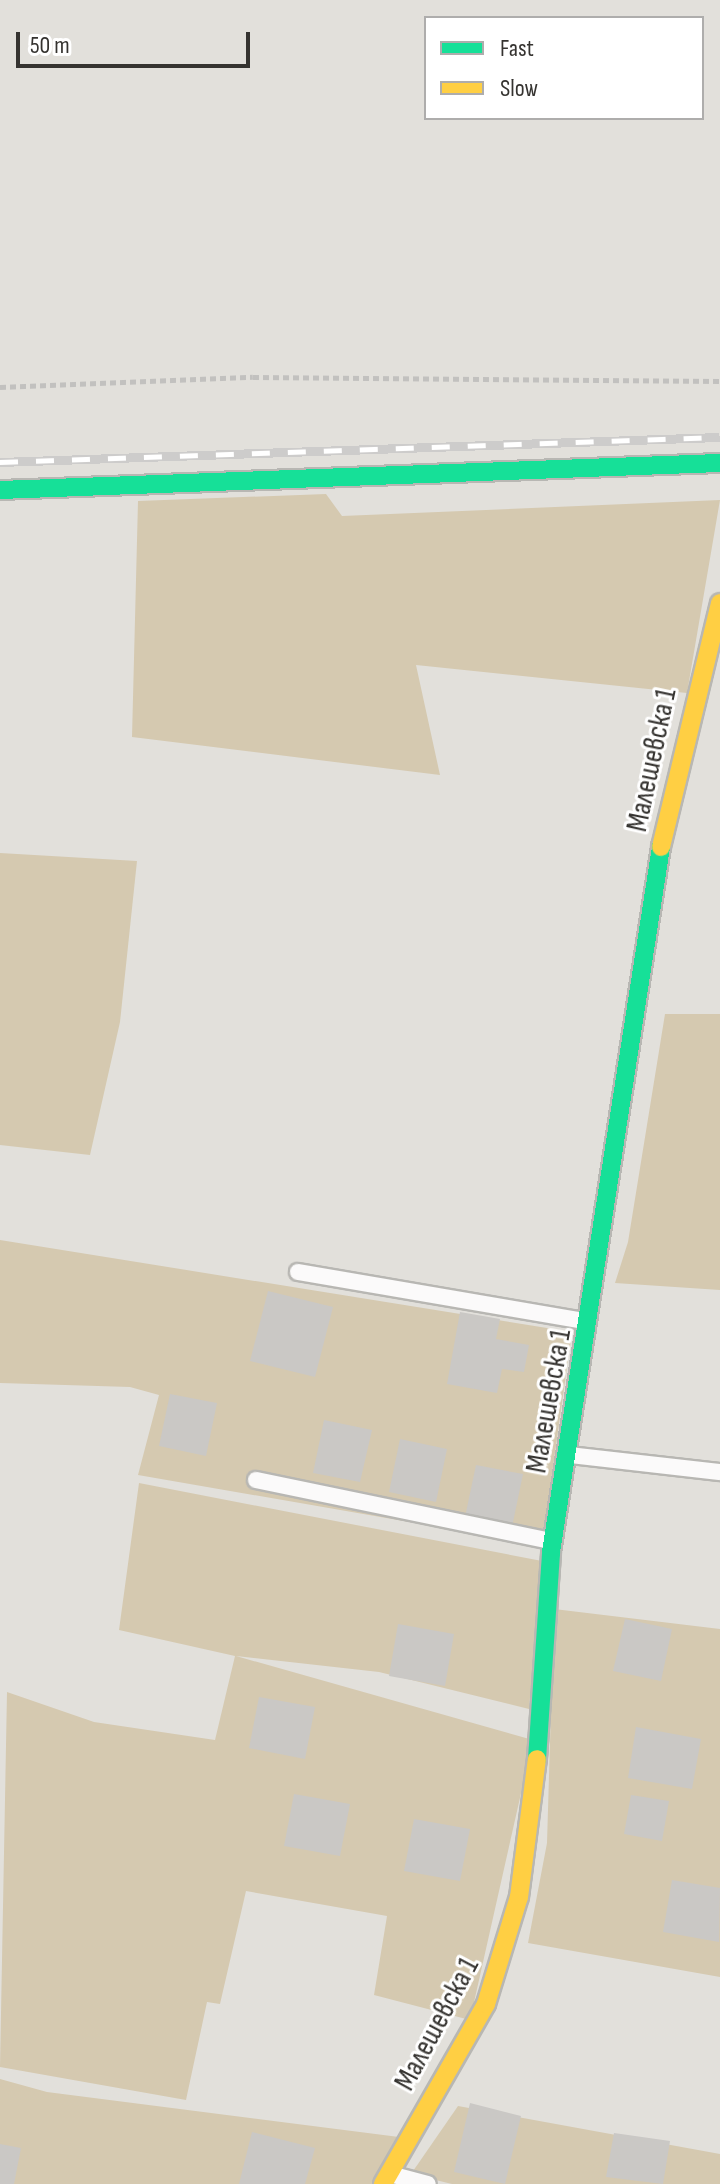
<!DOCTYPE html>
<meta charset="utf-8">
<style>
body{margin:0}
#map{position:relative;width:720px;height:2184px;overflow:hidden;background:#e2e0db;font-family:"Sofia Sans Condensed",sans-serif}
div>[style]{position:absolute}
.green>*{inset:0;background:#d5c9b0}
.building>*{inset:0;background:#cac8c5}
.path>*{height:5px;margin-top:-2.5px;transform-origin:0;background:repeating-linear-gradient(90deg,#c2c1bf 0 6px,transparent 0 10px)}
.roads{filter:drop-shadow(2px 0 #b8b7b3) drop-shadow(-2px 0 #b8b7b3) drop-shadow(0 2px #b8b7b3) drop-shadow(0 -2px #b8b7b3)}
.lane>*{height:16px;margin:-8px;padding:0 8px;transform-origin:8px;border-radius:8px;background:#fbfafa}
.fast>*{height:18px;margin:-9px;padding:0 9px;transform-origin:9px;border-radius:9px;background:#16e098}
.slow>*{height:18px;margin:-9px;padding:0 9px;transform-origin:9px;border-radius:9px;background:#ffcf43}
.rail>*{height:9px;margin-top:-4.5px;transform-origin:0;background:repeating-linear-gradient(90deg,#fff 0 18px,#cdcccb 0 36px);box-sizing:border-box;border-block:2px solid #cdcccb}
span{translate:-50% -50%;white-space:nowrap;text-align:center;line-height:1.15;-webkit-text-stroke:6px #fff;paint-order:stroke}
.street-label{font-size:30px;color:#353330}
.legend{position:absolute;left:424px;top:16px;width:280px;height:104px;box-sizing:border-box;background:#fff;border:2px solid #aeadac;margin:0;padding:10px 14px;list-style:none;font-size:24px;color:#353330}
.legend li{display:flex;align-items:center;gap:16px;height:40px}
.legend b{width:40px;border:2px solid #aeadac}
.scale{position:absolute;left:16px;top:32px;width:234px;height:36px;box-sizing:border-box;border:4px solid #353330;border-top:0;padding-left:10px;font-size:24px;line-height:28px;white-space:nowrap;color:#353330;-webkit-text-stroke:6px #fff;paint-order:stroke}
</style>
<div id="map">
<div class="green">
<div style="clip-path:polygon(326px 494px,342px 516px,720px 500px,687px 693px,416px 665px,440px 775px,132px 737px,138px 501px)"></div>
<div style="clip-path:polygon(0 853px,137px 861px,120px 1022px,90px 1155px,0 1145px)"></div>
<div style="clip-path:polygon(665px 1014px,720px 1014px,720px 1290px,615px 1283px,628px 1242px)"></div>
<div style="clip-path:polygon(0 1240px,572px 1332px,542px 1545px,138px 1475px,159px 1395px,130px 1387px,0 1383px)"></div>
<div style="clip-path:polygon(139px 1483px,542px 1561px,529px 1709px,379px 1672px,236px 1656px,533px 1740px,470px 2020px,374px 1995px,387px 1916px,246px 1891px,220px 2004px,207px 2002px,186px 2100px,0 2067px,7px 1692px,94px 1722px,215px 1740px,235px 1656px,119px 1630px)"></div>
<div style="clip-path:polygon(554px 1609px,720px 1629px,720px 1977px,528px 1943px,547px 1843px)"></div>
<div style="clip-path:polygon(0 2079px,47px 2092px,399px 2137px,373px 2184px,0 2184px)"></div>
<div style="clip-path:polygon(458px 2106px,720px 2154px,720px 2184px,452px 2184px,411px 2174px)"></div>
</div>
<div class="building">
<div style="clip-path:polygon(268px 1291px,333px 1307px,315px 1377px,250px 1361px)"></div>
<div style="clip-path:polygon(460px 1312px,500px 1319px,496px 1339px,529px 1345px,524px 1372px,502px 1369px,497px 1393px,447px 1384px)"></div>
<div style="clip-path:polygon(170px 1394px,217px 1403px,206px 1456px,159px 1446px)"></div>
<div style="clip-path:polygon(324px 1420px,372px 1430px,360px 1482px,313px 1473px)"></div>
<div style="clip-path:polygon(400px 1439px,447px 1449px,436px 1502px,389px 1492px)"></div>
<div style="clip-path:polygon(476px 1465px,523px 1474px,512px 1527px,465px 1517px)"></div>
<div style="clip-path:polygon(625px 1619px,672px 1629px,661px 1681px,613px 1671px)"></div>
<div style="clip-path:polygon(398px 1624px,454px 1634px,445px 1686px,389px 1676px)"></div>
<div style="clip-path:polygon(259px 1697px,315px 1707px,305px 1759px,249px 1748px)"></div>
<div style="clip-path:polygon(636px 1727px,701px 1739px,692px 1789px,628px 1778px)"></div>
<div style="clip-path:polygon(294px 1794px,350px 1804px,340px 1856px,284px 1846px)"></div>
<div style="clip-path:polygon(631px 1795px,669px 1801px,662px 1841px,624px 1834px)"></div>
<div style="clip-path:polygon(414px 1819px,470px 1829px,460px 1881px,404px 1871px)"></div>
<div style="clip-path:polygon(672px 1880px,720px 1888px,719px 1942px,663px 1932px)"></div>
<div style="clip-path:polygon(470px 2103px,521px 2116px,505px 2184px,454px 2172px)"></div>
<div style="clip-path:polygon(252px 2132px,315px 2148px,305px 2184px,239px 2184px)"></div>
<div style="clip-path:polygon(614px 2133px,670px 2141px,663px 2184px,606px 2177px)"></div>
<div style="clip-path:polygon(0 2144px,21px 2148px,14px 2184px,0 2184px)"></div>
</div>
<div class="path">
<div style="left:0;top:387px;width:253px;rotate:-2.3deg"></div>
<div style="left:253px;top:377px;width:467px;rotate:0.5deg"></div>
</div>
<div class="roads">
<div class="lane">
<div style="left:298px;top:1272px;width:292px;rotate:9.7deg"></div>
<div style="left:570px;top:1455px;width:151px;rotate:6.5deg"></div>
<div style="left:256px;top:1480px;width:301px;rotate:11.7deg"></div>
<div style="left:390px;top:2174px;width:39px;rotate:15deg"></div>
</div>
<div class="fast">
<div style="left:0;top:490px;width:721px;rotate:-2.15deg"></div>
<div style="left:537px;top:1759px;width:207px;rotate:-86.1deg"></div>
<div style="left:551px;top:1552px;width:714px;rotate:-81.13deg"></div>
</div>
<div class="slow">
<div style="left:661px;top:847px;width:251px;rotate:-76.4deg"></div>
<div style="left:383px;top:2184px;width:207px;rotate:-60.2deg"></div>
<div style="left:486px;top:2004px;width:112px;rotate:-72.9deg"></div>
<div style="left:519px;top:1897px;width:139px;rotate:-82.6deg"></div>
</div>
</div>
<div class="rail">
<div style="left:0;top:462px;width:720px;rotate:-1.99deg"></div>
</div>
<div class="street-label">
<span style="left:652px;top:760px;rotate:-78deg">Малешевска 1</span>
<span style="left:549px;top:1401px;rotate:-80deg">Малешевска 1</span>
<span style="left:437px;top:2024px;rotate:-62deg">Малешевска 1</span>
</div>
<ul class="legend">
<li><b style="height:10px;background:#16e098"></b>Fast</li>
<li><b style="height:10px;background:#ffcf43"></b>Slow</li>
</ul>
<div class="scale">50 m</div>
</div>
